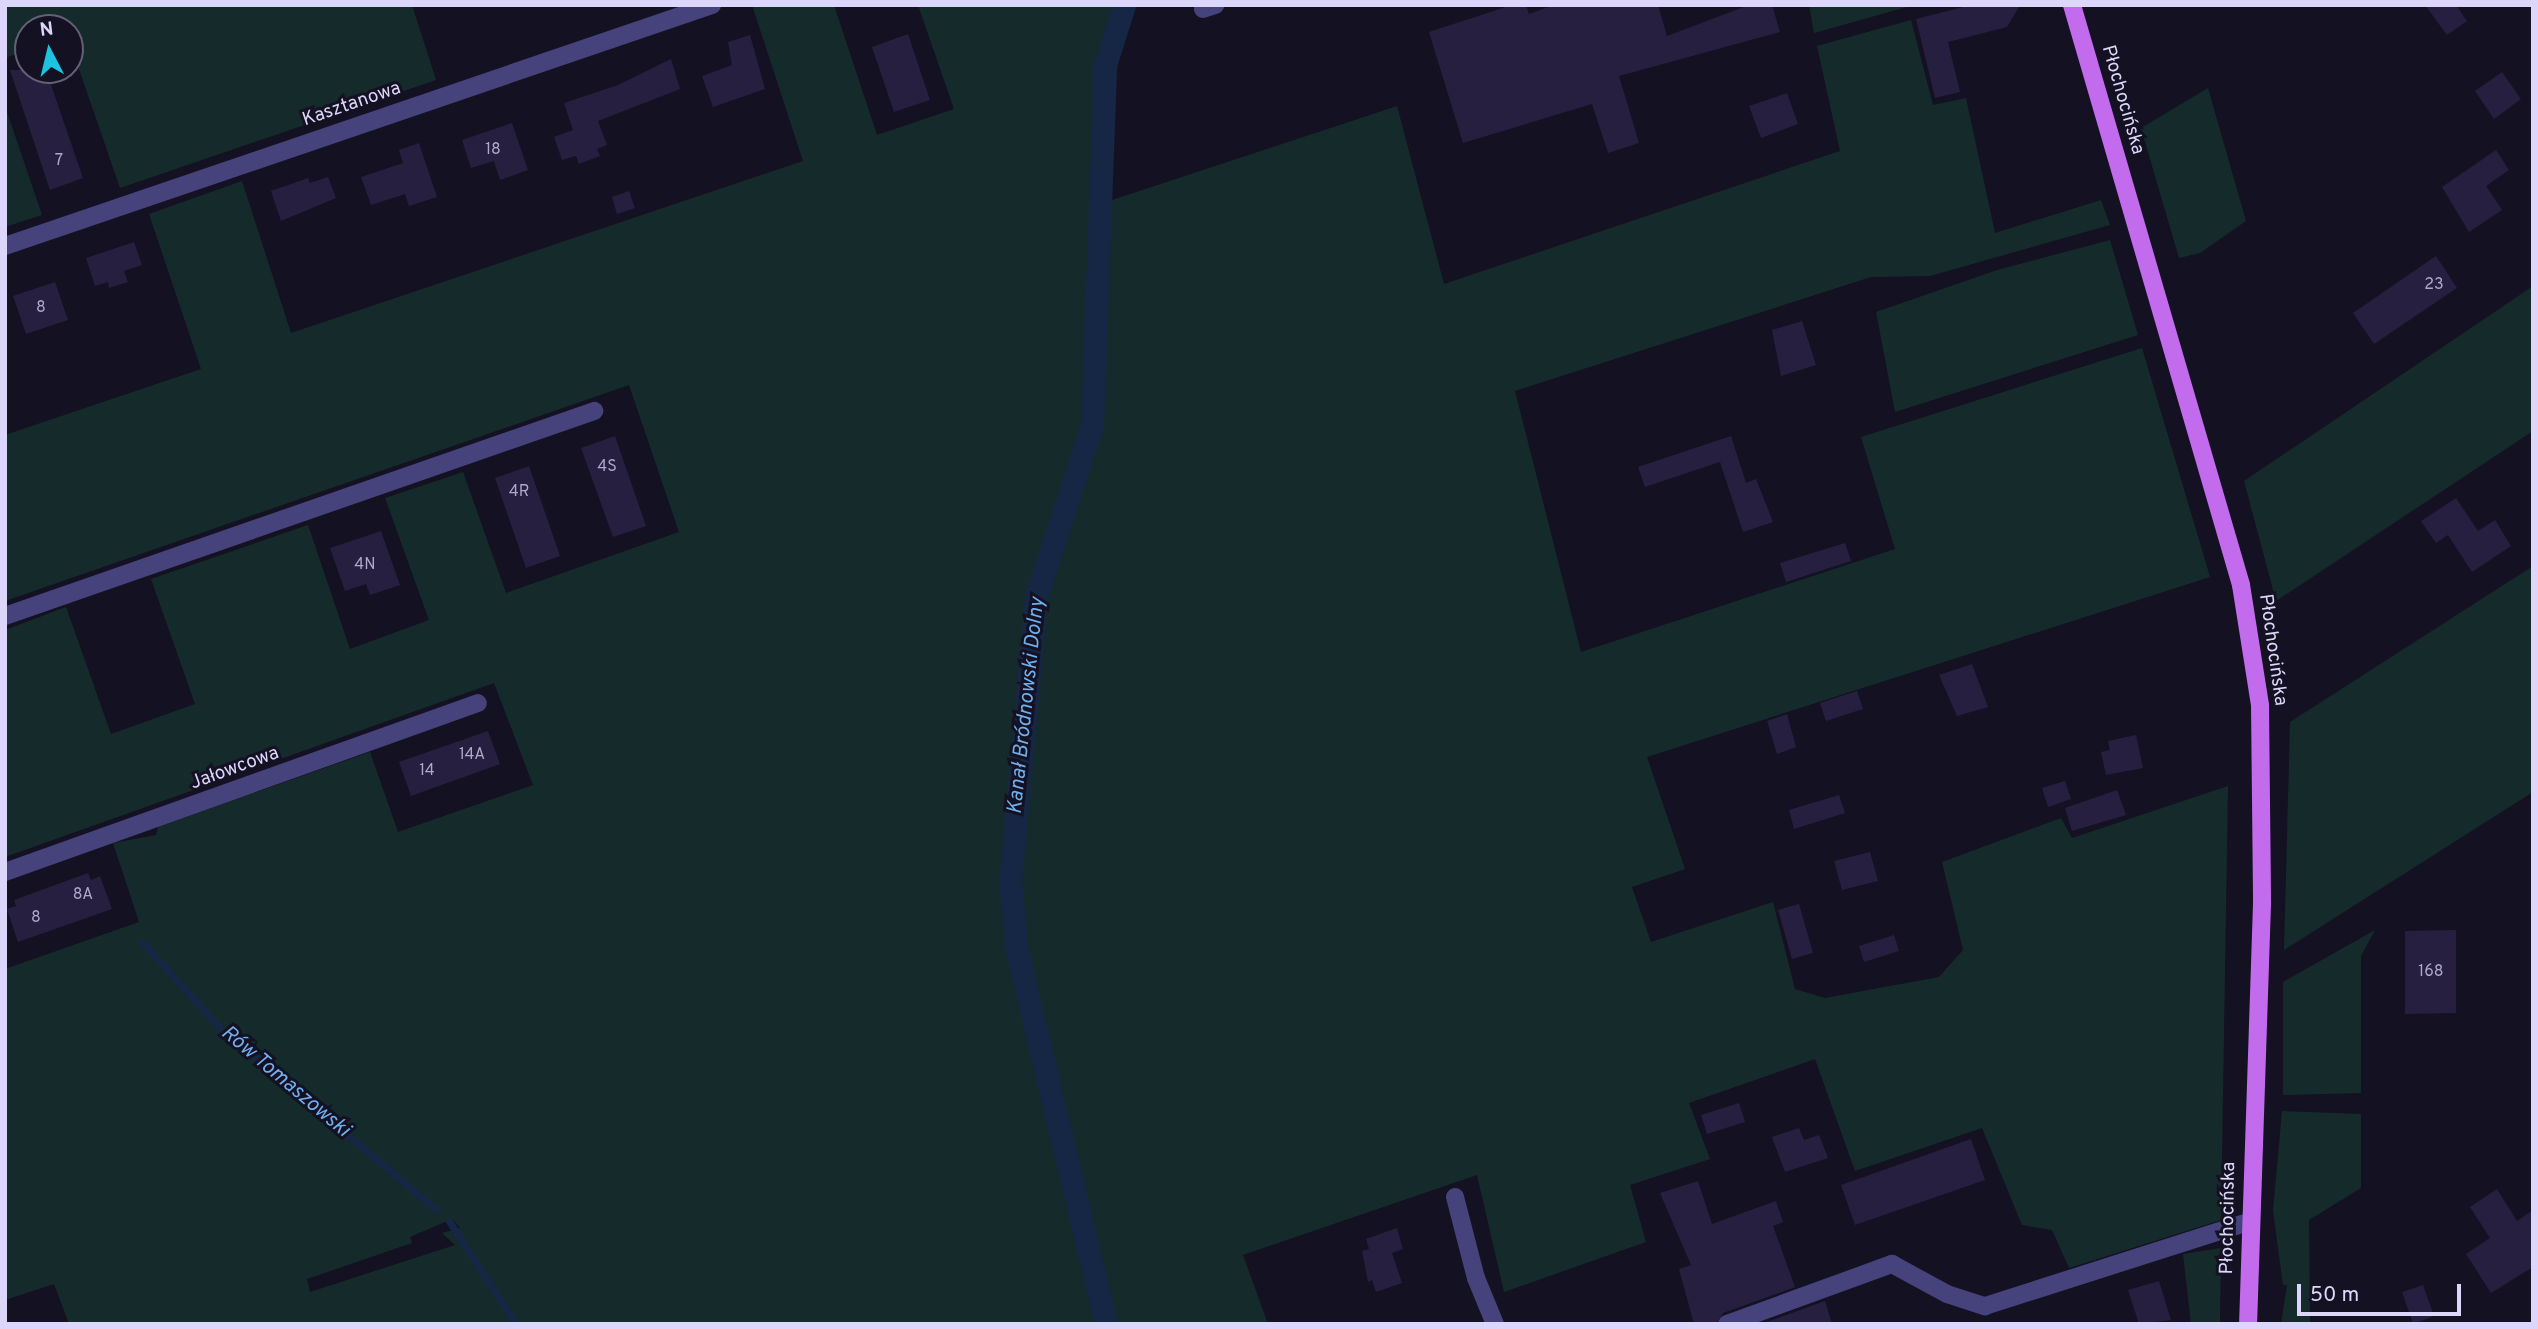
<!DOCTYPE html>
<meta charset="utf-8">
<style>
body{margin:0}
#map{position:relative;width:2538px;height:1329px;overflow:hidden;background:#141122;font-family:Overpass,sans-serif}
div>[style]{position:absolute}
.green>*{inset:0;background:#152b2b}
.stream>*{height:7px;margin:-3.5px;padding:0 3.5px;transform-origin:3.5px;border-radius:3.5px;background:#162746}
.canal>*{height:23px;margin:-11.5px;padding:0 11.5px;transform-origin:11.5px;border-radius:11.5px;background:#162746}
.building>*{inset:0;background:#271f40}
.minor>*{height:18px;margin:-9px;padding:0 9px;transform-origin:9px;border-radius:9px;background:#46427b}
.major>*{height:18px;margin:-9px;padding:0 9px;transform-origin:9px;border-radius:9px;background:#c26bec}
span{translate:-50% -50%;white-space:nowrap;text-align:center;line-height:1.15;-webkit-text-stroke:6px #141122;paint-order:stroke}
.number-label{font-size:16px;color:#afa8cc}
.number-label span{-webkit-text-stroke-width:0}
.street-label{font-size:19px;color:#dcd6fa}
.water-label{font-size:21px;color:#71aeed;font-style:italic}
.frame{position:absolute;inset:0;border:7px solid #dcd6fa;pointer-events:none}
.north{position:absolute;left:14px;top:14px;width:70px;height:70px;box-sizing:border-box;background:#141122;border:2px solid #646078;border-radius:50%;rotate:353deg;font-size:19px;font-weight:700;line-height:28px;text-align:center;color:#dcd6fa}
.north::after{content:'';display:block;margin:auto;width:24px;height:32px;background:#1cc4e0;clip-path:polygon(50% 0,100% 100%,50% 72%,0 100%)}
.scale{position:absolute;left:2297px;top:1284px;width:164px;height:32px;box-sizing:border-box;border:4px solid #dcd6fa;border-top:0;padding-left:9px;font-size:21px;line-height:24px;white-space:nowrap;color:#dcd6fa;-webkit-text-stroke:5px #141122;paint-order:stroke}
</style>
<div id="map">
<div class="green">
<div style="clip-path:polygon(5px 5px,412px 5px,436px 80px,120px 188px,70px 43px,70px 28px,28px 28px,28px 50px,5px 58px)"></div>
<div style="clip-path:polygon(evenodd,752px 5px,834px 5px,877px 135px,954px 109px,918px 5px,1134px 5px,1111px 88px,1109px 201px,1397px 106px,1444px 284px,1840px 151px,1817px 46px,1911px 20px,1933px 105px,1966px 98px,1995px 233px,2101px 200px,2110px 225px,1930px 276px,1871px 277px,1515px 391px,1581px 652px,1895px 549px,1861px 437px,2142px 348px,2210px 577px,1647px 757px,1685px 869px,1632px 887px,1651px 942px,1773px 902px,1795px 989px,1825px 998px,1939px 977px,1963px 950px,1942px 862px,2061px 818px,2072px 838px,2228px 786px,2221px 1220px,2069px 1268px,2052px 1230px,2022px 1225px,1982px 1128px,1855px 1171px,1815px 1059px,1689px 1103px,1710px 1159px,1630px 1185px,1646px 1242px,1504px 1292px,1477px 1175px,1243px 1255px,1268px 1324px,69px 1324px,54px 1284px,5px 1300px,5px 969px,139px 922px,113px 843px,156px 835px,158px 827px,370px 752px,398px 832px,533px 785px,494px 683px,5px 857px,5px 630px,66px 607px,111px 734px,195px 704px,151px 579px,308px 525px,350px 649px,429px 620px,385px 498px,463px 472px,506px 593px,679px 532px,629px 385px,5px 601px,5px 435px,201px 369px,149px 214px,242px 181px,291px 333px,803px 161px,752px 5px,452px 1219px,460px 1228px,442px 1233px,455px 1245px,310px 1292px,307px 1279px,412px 1243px,410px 1237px,452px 1219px)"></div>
<div style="clip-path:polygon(1809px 5px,1914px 5px,1814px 33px)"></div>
<div style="clip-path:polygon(2208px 88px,2246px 221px,2200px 253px,2179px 258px,2141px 128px)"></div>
<div style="clip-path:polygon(5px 106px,42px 215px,5px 227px)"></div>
<div style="clip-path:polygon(2110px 240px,2138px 335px,1895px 412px,1876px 312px,1997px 270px)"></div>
<div style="clip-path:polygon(2533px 286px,2533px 431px,2276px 601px,2244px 481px)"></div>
<div style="clip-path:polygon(2533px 566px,2533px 792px,2284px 950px,2290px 722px)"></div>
<div style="clip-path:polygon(2375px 930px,2361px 956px,2361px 1093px,2283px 1095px,2283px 982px)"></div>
<div style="clip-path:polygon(2282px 1111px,2361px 1114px,2361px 1188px,2309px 1220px,2310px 1324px,2281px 1324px,2287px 1285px,2283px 1285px,2273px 1211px)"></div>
<div style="clip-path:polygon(2221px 1248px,2220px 1322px,2191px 1324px,2183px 1254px)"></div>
</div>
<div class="stream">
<div style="left:143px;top:943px;width:115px;rotate:47.8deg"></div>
<div style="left:220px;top:1028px;width:283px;rotate:40deg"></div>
<div style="left:449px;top:1221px;width:123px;rotate:57deg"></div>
</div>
<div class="canal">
<div style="left:1106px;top:1324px;width:384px;rotate:-103.4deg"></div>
<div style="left:1017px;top:950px;width:67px;rotate:-96deg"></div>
<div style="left:1010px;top:883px;width:287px;rotate:-84.8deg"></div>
<div style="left:1036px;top:597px;width:181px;rotate:-72deg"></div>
<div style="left:1092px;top:425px;width:360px;rotate:-87.9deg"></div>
<div style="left:1105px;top:65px;width:63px;rotate:-72.4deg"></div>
</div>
<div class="building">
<div style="clip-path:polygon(1512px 5px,1526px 5px,1529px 14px,1554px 5px,1658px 5px,1667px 36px,1749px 5px,1772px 5px,1780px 32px,1619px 76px,1639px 143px,1608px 153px,1592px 104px,1463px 143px,1429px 32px)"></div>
<div style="clip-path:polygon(1971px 5px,2020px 5px,2007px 27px,1948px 42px,1960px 92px,1935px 98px,1916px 19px)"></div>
<div style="clip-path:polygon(2425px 5px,2456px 5px,2467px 21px,2447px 35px)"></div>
<div style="clip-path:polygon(908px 34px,930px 100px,894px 112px,872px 47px)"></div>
<div style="clip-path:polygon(750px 35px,765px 89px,713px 107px,702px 76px,732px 65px,728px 42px)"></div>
<div style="clip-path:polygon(671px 59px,680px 89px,598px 121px,607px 145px,597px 149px,600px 156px,579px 164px,576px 156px,562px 160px,554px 137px,573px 130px,564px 103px,618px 85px)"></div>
<div style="clip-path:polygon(10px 70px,46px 70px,83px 178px,50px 190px)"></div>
<div style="clip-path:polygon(2502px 72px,2521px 99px,2494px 119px,2475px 91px)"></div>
<div style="clip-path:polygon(1787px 93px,1798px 124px,1761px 138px,1749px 106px)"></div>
<div style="clip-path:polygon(512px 123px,528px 170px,500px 180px,494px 161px,471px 168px,462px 140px)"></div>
<div style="clip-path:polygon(419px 143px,437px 197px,409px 206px,405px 194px,371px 205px,361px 177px,403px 163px,399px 150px)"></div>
<div style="clip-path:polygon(2496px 150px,2509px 170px,2486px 186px,2502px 210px,2469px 232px,2442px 187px)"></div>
<div style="clip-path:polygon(328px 177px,336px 198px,281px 221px,271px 191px,308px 178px,310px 183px)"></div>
<div style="clip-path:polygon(629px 191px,635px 208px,617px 214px,612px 197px)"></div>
<div style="clip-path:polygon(134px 242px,142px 265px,124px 271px,128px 282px,109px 288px,108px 282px,95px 286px,86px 258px)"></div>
<div style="clip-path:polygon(2436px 256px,2457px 288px,2374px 344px,2353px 313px)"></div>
<div style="clip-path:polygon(55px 282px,68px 320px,26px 334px,13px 296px)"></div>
<div style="clip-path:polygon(1802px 321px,1816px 365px,1781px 376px,1772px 330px)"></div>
<div style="clip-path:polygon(615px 436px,646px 526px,613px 537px,581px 448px)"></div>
<div style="clip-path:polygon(1731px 436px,1746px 483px,1756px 479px,1773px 522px,1743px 532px,1720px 462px,1645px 487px,1638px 467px)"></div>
<div style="clip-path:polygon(529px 466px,560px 556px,526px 568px,495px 478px)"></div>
<div style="clip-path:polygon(2456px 498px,2478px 531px,2495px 520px,2511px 546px,2472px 572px,2448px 535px,2436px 543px,2421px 521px)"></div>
<div style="clip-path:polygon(381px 531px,400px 585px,370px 595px,366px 584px,345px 591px,330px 548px)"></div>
<div style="clip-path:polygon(1845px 543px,1851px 561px,1786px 582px,1780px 563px)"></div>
<div style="clip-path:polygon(1972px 664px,1988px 707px,1957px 716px,1939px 675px)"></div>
<div style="clip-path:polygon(1857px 691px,1863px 709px,1826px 721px,1820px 703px)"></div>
<div style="clip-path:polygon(1787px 714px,1796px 747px,1777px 754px,1767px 721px)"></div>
<div style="clip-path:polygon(488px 731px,500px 764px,411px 796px,399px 762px)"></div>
<div style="clip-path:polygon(2136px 735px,2143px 768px,2106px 775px,2101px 752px,2110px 750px,2108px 741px)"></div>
<div style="clip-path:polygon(2065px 781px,2071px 799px,2048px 807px,2042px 788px)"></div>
<div style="clip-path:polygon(2117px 790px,2126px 815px,2072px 831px,2065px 808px)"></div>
<div style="clip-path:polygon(1839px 795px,1845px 813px,1794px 829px,1789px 810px)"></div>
<div style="clip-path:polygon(1870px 852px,1878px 881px,1842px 890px,1834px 861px)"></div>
<div style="clip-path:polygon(88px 873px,91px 880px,100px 876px,112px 909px,18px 942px,7px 909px,16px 906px,14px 900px)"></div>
<div style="clip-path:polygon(1799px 904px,1813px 953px,1792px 959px,1778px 910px)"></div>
<div style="clip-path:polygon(2456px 930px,2456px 1013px,2405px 1014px,2405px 931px)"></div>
<div style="clip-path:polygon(1894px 935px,1899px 951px,1864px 962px,1859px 946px)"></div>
<div style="clip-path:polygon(1739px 1103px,1745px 1122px,1707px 1134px,1701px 1115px)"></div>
<div style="clip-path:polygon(1799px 1128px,1804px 1140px,1819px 1135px,1828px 1158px,1785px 1172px,1772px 1137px)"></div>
<div style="clip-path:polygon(1971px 1139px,1985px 1180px,1855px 1225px,1841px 1185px)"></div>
<div style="clip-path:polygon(1698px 1181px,1712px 1224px,1776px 1201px,1783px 1222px,1773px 1226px,1795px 1287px,1723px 1313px,1716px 1324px,1694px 1324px,1679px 1269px,1691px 1265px,1660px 1193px)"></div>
<div style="clip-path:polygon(2497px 1189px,2517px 1221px,2533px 1210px,2533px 1267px,2491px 1293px,2466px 1254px,2490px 1238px,2470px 1207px)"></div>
<div style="clip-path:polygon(1397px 1228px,1403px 1249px,1392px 1253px,1402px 1283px,1376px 1292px,1372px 1280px,1368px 1282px,1362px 1251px,1369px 1249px,1366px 1239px)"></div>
<div style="clip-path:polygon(2159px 1281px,2171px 1320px,2139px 1324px,2128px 1290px)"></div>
<div style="clip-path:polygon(2423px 1285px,2434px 1316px,2413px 1324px,2402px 1292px)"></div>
<div style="clip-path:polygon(1825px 1301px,1832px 1324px,1761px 1324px)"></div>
</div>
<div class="minor">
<div style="left:1203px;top:9px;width:13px;rotate:-18deg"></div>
<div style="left:5px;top:246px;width:747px;rotate:-18.82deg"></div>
<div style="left:5px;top:616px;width:624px;rotate:-19.19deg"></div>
<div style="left:5px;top:872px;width:502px;rotate:-19.66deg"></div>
<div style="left:1455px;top:1197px;width:84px;rotate:75.5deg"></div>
<div style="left:1476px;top:1278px;width:50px;rotate:67.6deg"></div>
<div style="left:1727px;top:1324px;width:176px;rotate:-20deg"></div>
<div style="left:1892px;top:1264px;width:63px;rotate:28.6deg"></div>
<div style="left:1947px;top:1294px;width:40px;rotate:18deg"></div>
<div style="left:1985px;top:1306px;width:279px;rotate:-17.7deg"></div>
</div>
<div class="major">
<div style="left:2072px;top:5px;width:604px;rotate:73.75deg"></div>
<div style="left:2241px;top:585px;width:121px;rotate:81deg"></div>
<div style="left:2260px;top:705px;width:199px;rotate:89.4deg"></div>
<div style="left:2262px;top:904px;width:420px;rotate:91.9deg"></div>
</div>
<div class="number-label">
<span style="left:493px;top:150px">18</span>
<span style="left:59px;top:161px">7</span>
<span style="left:2434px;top:285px">23</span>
<span style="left:41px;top:308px">8</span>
<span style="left:607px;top:467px">4S</span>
<span style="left:519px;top:492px">4R</span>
<span style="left:365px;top:565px">4N</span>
<span style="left:472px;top:755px">14A</span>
<span style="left:427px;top:771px">14</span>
<span style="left:83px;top:895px">8A</span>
<span style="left:36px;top:918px">8</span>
<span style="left:2431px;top:972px">168</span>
</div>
<div class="street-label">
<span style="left:2122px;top:100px;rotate:74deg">Płochocińska</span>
<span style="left:352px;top:105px;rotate:-19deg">Kasztanowa</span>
<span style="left:2272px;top:650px;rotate:82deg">Płochocińska</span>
<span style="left:235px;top:769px;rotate:-20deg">Jałowcowa</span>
<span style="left:2229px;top:1218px;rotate:-89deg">Płochocińska</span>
</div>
<div class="water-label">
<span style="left:1027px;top:706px;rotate:-84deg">Kanał Bródnowski Dolny</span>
<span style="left:285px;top:1082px;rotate:40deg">Rów Tomaszowski</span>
</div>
<div class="frame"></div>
<div class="north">N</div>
<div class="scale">50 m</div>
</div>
